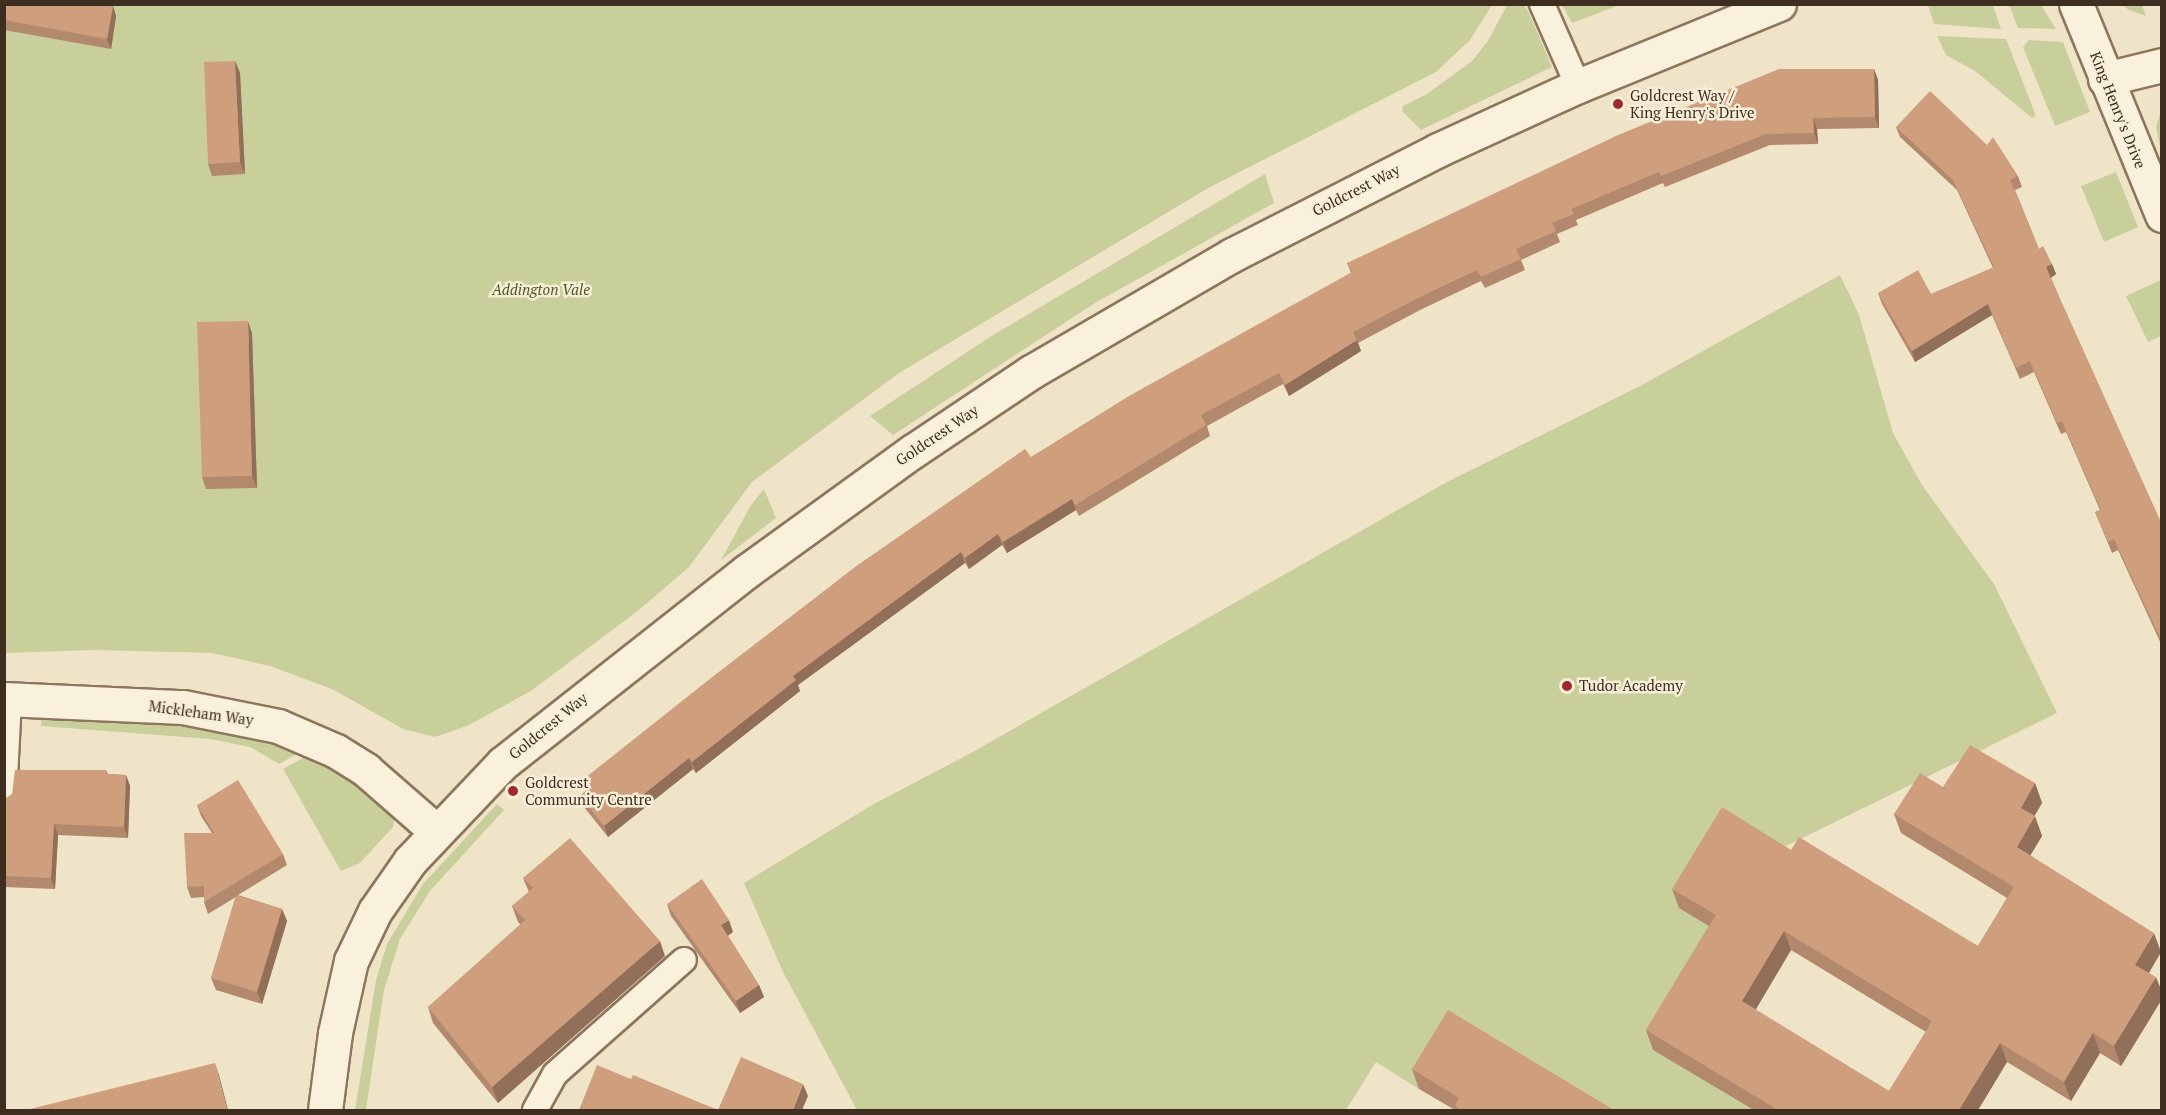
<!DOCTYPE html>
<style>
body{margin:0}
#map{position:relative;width:2166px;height:1115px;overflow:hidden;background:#f0e4c8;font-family:"PT Serif",serif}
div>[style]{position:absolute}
.green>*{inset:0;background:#c9cf9b}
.roads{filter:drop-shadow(2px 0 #8d765c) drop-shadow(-2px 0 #8d765c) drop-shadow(0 2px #8d765c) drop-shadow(0 -2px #8d765c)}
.service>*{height:24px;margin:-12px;padding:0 12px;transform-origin:12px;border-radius:12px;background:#faf1dc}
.minor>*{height:33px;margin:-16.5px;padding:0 16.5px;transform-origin:16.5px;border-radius:16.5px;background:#faf1dc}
.tertiary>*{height:33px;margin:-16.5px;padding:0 16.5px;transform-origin:16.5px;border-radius:16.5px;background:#faf1dc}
.wall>*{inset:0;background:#b2896c}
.shaded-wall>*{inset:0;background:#916f58}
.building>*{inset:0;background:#cf9f7d}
.dots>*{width:16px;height:16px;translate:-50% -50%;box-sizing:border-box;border:3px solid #f7eed8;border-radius:50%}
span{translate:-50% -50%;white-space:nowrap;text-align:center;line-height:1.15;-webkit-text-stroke:5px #f7eed8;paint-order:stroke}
.poi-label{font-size:15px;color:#3d2e20}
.left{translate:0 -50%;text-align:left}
.street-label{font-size:15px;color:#3d2e20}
.park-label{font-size:15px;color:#4d5a26;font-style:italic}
.frame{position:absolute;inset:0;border:6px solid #3d2e20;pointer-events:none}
</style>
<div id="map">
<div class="green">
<div style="clip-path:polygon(4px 5px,1492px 5px,1470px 40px,1436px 72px,1210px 187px,899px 373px,752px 482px,689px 567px,639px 610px,531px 691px,467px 726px,435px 737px,403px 729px,334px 690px,270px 666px,212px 653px,94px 650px,5px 653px)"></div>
<div style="clip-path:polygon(1507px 5px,1523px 5px,1528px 11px,1552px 67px,1421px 130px,1402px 111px,1403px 106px,1427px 94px,1472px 61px,1488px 41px)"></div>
<div style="clip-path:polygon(1562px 5px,1619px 5px,1572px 23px)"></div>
<div style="clip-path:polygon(1928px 5px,1993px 5px,2001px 29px,1934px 24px)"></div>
<div style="clip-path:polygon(2009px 5px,2041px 5px,2056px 29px,2018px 28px)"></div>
<div style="clip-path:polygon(2122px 5px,2142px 5px,2146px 16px,2129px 10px)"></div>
<div style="clip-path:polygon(1937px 36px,2006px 39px,2036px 116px,2032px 118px,1975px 71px,1946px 55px)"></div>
<div style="clip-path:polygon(2029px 40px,2063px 42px,2090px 112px,2055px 126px,2023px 47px)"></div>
<div style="clip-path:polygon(2161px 110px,2161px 151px,2156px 127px)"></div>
<div style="clip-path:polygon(2116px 172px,2138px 227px,2104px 242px,2081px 186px)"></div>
<div style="clip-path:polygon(1265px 174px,1274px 203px,1095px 303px,893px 435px,870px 416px,993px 335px)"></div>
<div style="clip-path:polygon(1840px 275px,1859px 315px,1893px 433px,1922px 485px,1994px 584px,2057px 713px,1772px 853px,1723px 934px,1754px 1110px,1589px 1110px,1419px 1089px,1376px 1062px,1346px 1110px,857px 1110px,783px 972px,744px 883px,872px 805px,971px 753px,1445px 483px,1642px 385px)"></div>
<div style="clip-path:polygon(2161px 280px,2161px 336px,2148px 342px,2126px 296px)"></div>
<div style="clip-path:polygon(764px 489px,776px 518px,721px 560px,751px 505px)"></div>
<div style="clip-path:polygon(41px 715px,179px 723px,244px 733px,300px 752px,279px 764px,250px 747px,210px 739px,41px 726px)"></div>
<div style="clip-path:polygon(316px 757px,348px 775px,394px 820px,393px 827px,360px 863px,341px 871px,283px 769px,303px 758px)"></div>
<div style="clip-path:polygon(497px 804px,504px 810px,430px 891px,400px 939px,384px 990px,366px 1110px,355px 1110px,376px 980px,387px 944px,423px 884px)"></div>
</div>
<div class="roads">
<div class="service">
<div style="left:1542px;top:4px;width:90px;rotate:66.3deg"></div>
<div style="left:4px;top:798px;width:99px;rotate:-87.1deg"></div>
<div style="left:535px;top:1110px;width:41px;rotate:-60.9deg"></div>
<div style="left:555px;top:1074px;width:172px;rotate:-41.5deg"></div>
</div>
<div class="minor">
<div style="left:4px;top:699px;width:179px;rotate:2.6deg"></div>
<div style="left:183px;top:707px;width:97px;rotate:11.3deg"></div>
<div style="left:278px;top:726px;width:63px;rotate:23.3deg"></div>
<div style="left:336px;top:751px;width:36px;rotate:32deg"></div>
<div style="left:366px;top:770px;width:93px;rotate:41.1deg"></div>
</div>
<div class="tertiary">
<div style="left:2076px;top:4px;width:228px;rotate:67.8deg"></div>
<div style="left:2105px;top:79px;width:59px;rotate:-13.8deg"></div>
<div style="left:325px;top:1110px;width:78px;rotate:-82.6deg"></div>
<div style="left:335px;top:1033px;width:74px;rotate:-77.5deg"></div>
<div style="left:351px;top:961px;width:55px;rotate:-64.4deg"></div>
<div style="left:375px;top:911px;width:61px;rotate:-55deg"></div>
<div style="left:410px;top:861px;width:135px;rotate:-46.5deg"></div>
<div style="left:503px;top:763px;width:310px;rotate:-38.2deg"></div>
<div style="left:747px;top:571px;width:205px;rotate:-35.9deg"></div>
<div style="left:913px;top:451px;width:142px;rotate:-33.8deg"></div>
<div style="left:1031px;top:372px;width:233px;rotate:-30.2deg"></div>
<div style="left:1232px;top:255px;width:231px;rotate:-27deg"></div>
<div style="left:1438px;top:150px;width:154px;rotate:-24.6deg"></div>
<div style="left:1578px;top:86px;width:217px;rotate:-22.2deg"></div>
</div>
</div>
<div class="wall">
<div style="clip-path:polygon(4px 4px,113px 6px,116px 16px,111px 49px,4px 30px)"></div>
<div style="clip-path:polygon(235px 61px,240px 73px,245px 174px,212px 176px,208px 164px)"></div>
<div style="clip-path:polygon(1874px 69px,1878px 80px,1879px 128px,1817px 129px,1818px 144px,1770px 145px,1665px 187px,1663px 183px,1576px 220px,1578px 225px,1557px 234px,1560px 242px,1521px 260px,1525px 270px,1485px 288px,1481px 281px,1420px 310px,1358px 343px,1361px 351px,1289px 396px,1283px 384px,1207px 426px,1210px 436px,1079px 516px,1076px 510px,1007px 553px,1002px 545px,969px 569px,965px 563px,798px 685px,800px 691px,696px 773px,693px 769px,608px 837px,584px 807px,580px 796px,589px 788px,585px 778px,1031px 457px,1351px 273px,1347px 263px)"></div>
<div style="clip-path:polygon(1896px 127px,2018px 176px,2022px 187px,2015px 190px,2039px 249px,2052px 264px,2056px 274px,2051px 278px,2060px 299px,2162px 525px,2162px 646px,2118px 550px,2112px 553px,2095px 512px,2100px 510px,2066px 432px,2061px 434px,2034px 372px,2020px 379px,1992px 315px,1915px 362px,1882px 304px,1878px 293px,1931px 294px,1993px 268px,1957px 190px,1900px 137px)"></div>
<div style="clip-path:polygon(252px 333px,257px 488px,206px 489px,202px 477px)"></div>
<div style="clip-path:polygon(106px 770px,108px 774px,126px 775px,130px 786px,128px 838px,58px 835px,55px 889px,4px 887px,4px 799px)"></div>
<div style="clip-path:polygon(evenodd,2035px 783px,2042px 803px,2034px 816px,2042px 836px,2030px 855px,2161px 952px,2149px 973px,2162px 992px,2162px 999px,2121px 1066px,2100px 1053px,2071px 1101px,2007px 1062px,1978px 1110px,1754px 1110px,1653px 1050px,1646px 1030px,1709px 926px,1679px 908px,1672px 889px,1791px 850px,1978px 946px,2007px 898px,1901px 833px,1894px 814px,1943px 787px,2035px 783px,1791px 950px,1926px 1032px,1889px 1091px,1755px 1010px,1791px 950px)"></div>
<div style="clip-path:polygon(197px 805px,283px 854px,287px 865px,238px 895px,282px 909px,287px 921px,262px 1004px,216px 990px,211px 978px,236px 897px,208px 914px,204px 902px,204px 897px,191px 898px,187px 887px,212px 833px,201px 816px)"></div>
<div style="clip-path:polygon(523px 878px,665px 956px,498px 1103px,433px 1023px,428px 1007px,521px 925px,518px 922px,512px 906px,529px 892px)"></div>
<div style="clip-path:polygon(667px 904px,733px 932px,728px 936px,759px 985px,764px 997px,740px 1013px,671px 916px)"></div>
<div style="clip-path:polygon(1412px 1069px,1614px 1110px,1455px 1110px,1419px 1089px)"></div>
</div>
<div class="shaded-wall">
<div style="clip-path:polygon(113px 6px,116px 16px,111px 49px,107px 39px)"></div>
<div style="clip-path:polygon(235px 61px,240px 73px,245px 174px,240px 162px)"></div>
<div style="clip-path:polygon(1874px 69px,1878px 80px,1879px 128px,1875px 117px)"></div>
<div style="clip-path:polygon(1813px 118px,1817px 129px,1818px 144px,1814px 133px)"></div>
<div style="clip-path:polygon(2052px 264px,2056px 274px,2050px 278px,2046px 267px)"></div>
<div style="clip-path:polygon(1988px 304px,1992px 315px,1915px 362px,1912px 351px)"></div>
<div style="clip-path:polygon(248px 321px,252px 333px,257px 488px,252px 476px)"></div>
<div style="clip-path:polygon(1357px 340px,1361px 351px,1289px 396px,1285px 385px)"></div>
<div style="clip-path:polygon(1072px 499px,1076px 510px,1007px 553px,1003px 542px)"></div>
<div style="clip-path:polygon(998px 534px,1002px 545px,969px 569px,965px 558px)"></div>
<div style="clip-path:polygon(961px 552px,965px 563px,798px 685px,800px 691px,696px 773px,692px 762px,793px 676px)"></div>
<div style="clip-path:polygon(689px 758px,693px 769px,608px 837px,604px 826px)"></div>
<div style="clip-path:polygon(126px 775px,130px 786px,128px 838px,124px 827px)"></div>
<div style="clip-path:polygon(2035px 783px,2042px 803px,2028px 827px,2021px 808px)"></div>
<div style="clip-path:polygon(2035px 816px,2042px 836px,2024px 866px,2017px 847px)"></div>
<div style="clip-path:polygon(54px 824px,58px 835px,55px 889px,51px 878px)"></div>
<div style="clip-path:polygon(282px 909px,287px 921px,262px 1004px,257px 992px)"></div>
<div style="clip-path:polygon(729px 920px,733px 932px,725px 937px,721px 925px)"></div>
<div style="clip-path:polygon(1784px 931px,1791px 950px,1749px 1021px,1742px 1001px)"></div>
<div style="clip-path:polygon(2154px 933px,2161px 952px,2142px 984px,2135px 965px)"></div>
<div style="clip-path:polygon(660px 941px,665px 956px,498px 1103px,492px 1087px)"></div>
<div style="clip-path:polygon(2156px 977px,2162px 992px,2162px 999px,2121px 1066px,2114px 1046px)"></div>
<div style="clip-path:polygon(759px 985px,764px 997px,740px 1013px,736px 1001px)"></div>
<div style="clip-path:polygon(2093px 1033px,2100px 1053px,2071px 1101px,2064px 1082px)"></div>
<div style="clip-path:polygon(2000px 1043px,2007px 1062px,1978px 1110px,1959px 1110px)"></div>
<div style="clip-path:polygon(215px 1063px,219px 1075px,228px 1110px,227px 1110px)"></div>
<div style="clip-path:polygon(803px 1084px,808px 1096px,802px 1110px,793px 1110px)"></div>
</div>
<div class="building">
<div style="clip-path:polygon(4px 4px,107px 4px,113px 6px,107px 39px,4px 20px)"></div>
<div style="clip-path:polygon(235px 61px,240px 162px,208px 164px,204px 62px)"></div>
<div style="clip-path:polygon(1779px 69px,1874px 69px,1875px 117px,1813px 118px,1814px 133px,1766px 134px,1661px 176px,1659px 172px,1571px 209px,1574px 214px,1552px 223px,1556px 231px,1516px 249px,1521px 259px,1481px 277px,1477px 270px,1416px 299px,1353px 332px,1357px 340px,1285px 385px,1279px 373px,1201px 415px,1206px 425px,1075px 505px,1072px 499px,1003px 542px,998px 534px,965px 558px,961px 552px,793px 676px,796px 680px,692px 762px,689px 758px,604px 826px,580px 796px,592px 786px,585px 778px,711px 678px,855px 567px,1025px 449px,1031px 457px,1129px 396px,1352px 272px,1347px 263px,1618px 135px)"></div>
<div style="clip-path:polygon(1930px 91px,1987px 145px,1993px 137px,2018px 176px,2010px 180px,2039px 249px,2043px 246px,2052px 264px,2046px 267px,2060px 299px,2162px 525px,2162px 642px,2114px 539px,2108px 542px,2095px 512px,2101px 510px,2062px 421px,2057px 423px,2030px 361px,2016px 368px,1988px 304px,1912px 351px,1878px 293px,1918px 270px,1931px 294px,1994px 267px,1953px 180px,1896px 127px)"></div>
<div style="clip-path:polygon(248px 321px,252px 476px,202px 477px,197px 322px)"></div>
<div style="clip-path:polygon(evenodd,1970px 745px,2035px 783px,2021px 808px,2035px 816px,2017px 847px,2154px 933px,2135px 965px,2156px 977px,2114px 1046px,2093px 1033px,2064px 1082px,2000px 1043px,1959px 1110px,1778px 1110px,1646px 1030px,1716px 915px,1672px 889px,1722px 807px,1791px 850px,1799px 837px,1978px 946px,2014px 887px,1894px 814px,1920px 773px,1943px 787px,1970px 745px,1784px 931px,1932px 1021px,1889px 1091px,1742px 1001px,1784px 931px)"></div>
<div style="clip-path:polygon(15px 770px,106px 770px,106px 774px,126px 775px,124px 827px,54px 824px,51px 878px,4px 876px,4px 799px,12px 794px)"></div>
<div style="clip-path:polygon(238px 780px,283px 854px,204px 902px,204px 886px,187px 887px,184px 833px,214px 833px,197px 805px)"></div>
<div style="clip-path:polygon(570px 838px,660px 941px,492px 1087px,428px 1007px,525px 920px,512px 906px,533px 888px,523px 878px)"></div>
<div style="clip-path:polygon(702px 879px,729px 920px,721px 925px,759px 985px,736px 1001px,667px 904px)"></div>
<div style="clip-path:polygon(236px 895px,282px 909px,257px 992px,211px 978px)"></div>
<div style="clip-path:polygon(1448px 1010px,1614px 1110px,1462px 1110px,1455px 1106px,1459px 1098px,1412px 1069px)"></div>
<div style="clip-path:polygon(741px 1057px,803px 1084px,793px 1110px,579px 1110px,597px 1065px,631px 1079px,633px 1075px,718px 1110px)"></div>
<div style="clip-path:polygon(215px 1063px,227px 1110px,26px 1110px)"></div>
</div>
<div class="dots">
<div style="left:1618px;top:104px;background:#9e2a2b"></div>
<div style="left:1567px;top:686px;background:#9e2a2b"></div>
<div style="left:513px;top:791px;background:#9e2a2b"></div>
</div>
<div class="poi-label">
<span class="left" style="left:1630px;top:104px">Goldcrest Way /<br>King Henry's Drive</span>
<span class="left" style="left:1579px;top:686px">Tudor Academy</span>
<span class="left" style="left:525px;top:791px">Goldcrest<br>Community Centre</span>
</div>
<div class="street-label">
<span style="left:2118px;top:110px;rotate:68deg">King Henry's Drive</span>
<span style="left:1356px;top:190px;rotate:-27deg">Goldcrest Way</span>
<span style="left:937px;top:435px;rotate:-34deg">Goldcrest Way</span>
<span style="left:201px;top:713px;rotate:8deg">Mickleham Way</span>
<span style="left:548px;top:726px;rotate:-39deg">Goldcrest Way</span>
</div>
<div class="park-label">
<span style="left:541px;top:290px">Addington Vale</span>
</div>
<div class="frame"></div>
</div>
